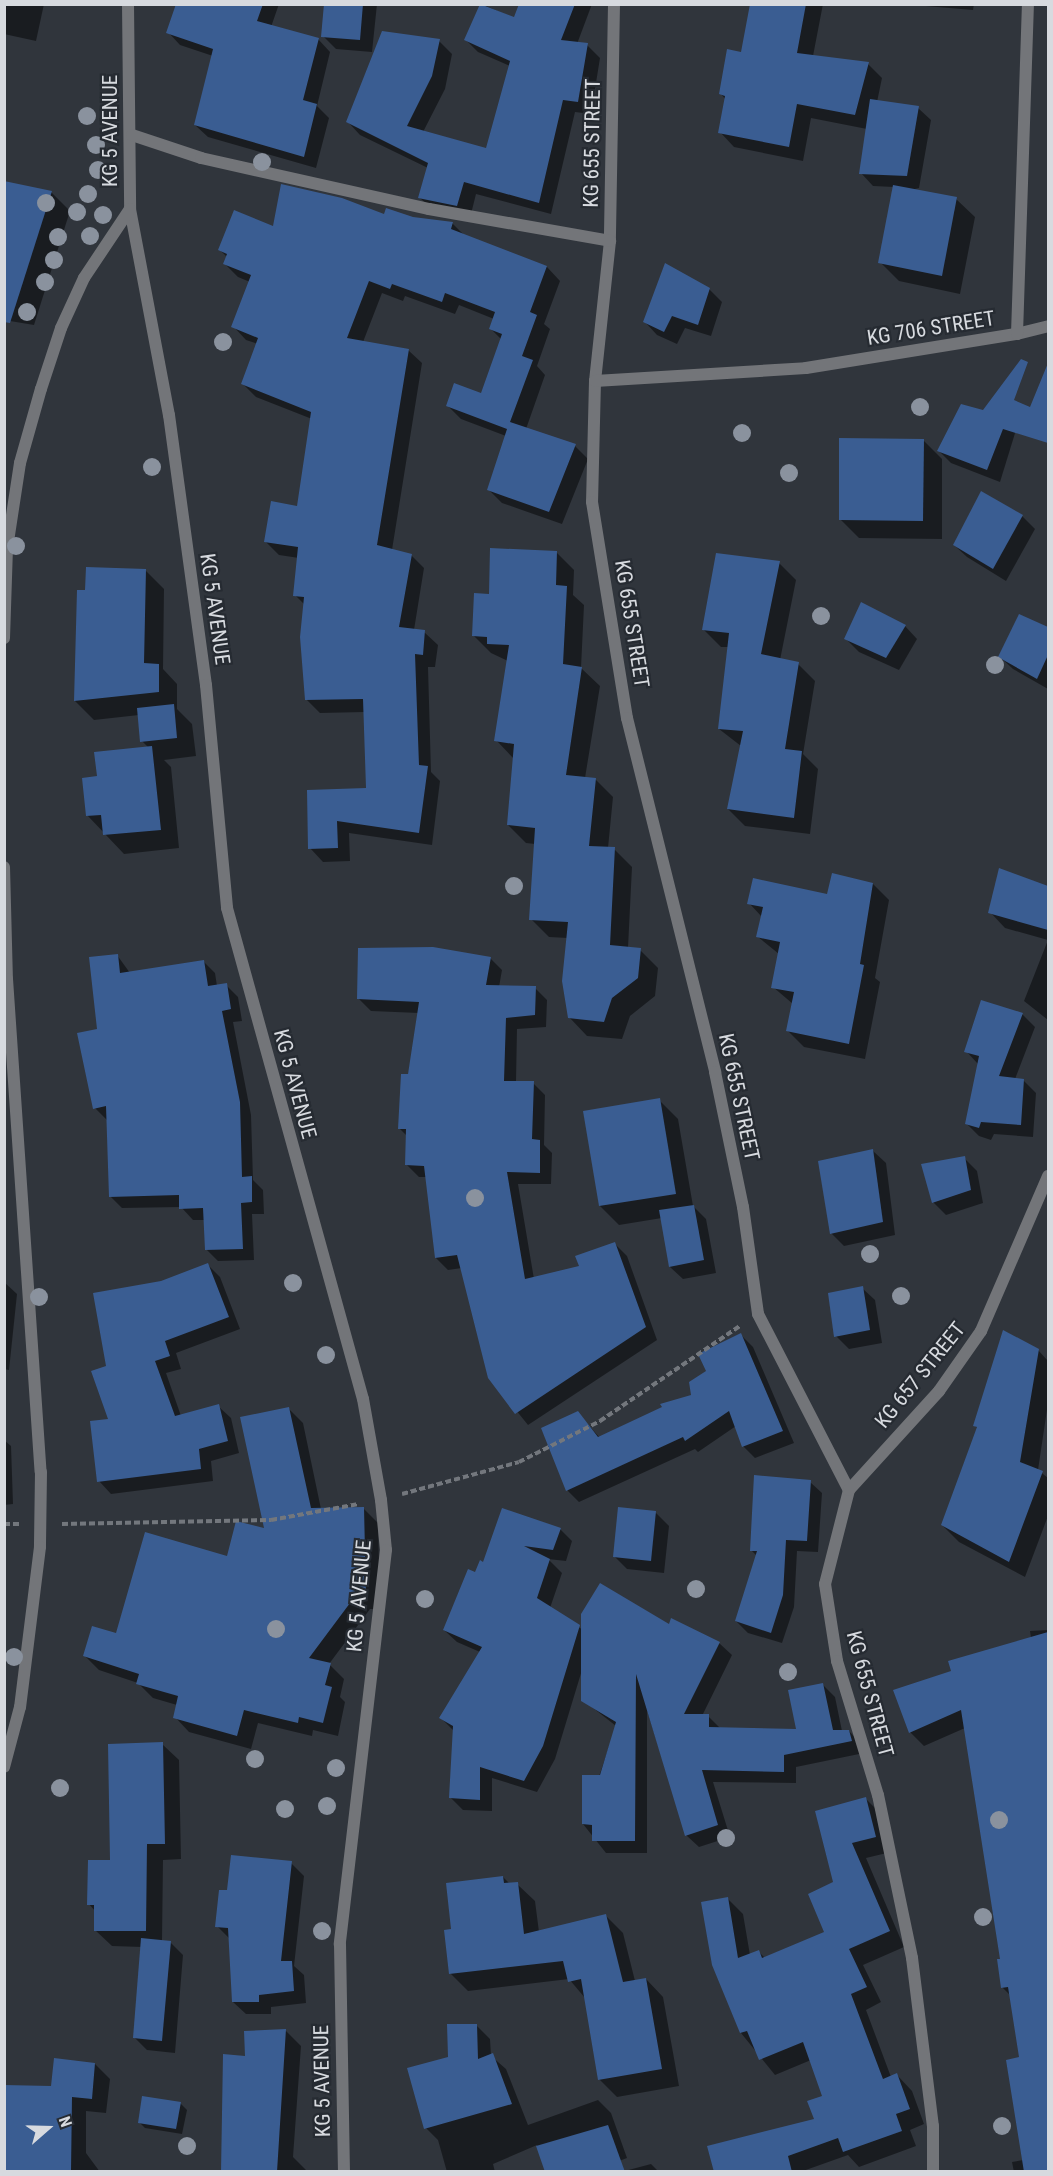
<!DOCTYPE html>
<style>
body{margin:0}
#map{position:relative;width:1053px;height:2176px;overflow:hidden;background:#30353c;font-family:"Roboto Condensed",sans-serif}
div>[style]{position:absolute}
.shadow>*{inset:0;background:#0007}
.building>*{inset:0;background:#3a5d92}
.path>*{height:4px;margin-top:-2px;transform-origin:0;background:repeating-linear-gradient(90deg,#73777d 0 6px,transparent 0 9px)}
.street>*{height:12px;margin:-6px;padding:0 6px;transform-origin:6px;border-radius:6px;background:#737579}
.trees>*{width:18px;height:18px;margin:-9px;border-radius:50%;background:#8a929e}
span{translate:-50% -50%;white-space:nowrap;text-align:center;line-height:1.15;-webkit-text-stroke:4.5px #262b32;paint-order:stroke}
.street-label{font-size:21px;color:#d7dadf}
.frame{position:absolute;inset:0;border:6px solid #d7dadf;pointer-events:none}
.north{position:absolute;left:18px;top:2098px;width:60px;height:60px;-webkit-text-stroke:4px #262b32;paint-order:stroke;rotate:70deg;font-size:16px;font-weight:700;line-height:24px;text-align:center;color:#d7dadf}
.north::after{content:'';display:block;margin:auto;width:21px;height:27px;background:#d7dadf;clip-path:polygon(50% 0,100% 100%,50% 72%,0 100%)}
</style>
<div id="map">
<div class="shadow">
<div style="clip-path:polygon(4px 4px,44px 4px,36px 41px,4px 34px)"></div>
<div style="clip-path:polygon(178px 4px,279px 4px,271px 27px,318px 39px,330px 52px,317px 106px,329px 118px,316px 168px,208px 137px,195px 125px,213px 56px,180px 45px,168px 32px)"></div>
<div style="clip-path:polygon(325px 4px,377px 4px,372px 52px,336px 49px,323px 36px)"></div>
<div style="clip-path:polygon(482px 4px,515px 19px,520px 4px,592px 4px,577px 44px,587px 45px,600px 58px,591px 114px,575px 112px,551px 214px,476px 194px,470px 218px,433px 210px,420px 198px,428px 168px,360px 135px,348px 122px,439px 41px,452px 54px,445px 89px,423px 132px,487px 150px,510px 66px,478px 52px,466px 40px)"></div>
<div style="clip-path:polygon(751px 4px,823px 4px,813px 56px,868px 64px,882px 78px,877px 102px,918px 108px,931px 120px,919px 188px,911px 190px,956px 199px,975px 217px,960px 294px,899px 281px,880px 262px,894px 187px,873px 186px,861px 173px,867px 129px,811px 118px,803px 161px,734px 147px,720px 132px,726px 100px,721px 94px,742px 54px)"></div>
<div style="clip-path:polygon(902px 4px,974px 4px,973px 10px)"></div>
<div style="clip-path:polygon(51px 192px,70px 211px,34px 325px,4px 320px)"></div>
<div style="clip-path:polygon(385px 216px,452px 223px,465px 236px,547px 267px,560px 281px,544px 324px,550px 329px,537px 366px,545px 375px,526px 429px,575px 446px,588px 459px,562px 524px,502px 503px,488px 489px,506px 436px,461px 419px,448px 406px,482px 395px,502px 340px,491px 329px,494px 319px,459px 305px,455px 314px,405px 296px,403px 301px,382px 293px,363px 342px,408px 350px,422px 363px,392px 550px,411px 555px,424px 568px,414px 630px,424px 632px,438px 645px,435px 667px,428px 667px,431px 772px,440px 781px,432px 845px,349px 833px,350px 861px,323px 862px,310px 848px,367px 790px,365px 712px,320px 713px,306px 699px,305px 605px,295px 595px,299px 558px,279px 555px,266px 542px,298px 507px,312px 419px,256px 397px,243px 384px,258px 344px,246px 340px,233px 326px,250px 282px,238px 277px,225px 264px,227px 257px,220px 250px,274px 228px)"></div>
<div style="clip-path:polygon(709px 289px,722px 302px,711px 336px,685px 328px,677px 344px,657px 335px,645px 322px)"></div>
<div style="clip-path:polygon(961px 406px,1016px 430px,1000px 482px,951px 463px,939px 451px)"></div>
<div style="clip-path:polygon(923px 440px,942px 459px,942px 539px,859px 538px,840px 519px)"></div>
<div style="clip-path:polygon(1022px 516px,1035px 529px,1006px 581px,967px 557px,954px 545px)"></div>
<div style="clip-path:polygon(556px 552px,574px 570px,573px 595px,584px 605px,581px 668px,600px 686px,585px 778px,596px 780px,613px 797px,608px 848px,614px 849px,632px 867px,628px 948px,640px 950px,658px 968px,655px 996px,630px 1016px,622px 1039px,587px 1036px,569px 1017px,568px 938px,549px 937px,531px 919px,535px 844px,526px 843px,508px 825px,514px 759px,496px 740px,508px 661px,491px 653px,473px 635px,491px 596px)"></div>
<div style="clip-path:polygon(779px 563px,796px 580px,780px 660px,798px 664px,815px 681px,803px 754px,818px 769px,810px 834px,745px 826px,728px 809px,741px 746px,719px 729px,728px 647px,721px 647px,704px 630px)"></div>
<div style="clip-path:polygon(145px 570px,164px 589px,163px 669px,177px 684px,177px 709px,192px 724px,196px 756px,164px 760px,171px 767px,179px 848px,124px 854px,87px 815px,99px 778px,149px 748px,142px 741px,139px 715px,94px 720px,75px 701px,87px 592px)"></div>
<div style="clip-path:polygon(1020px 616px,1048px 629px,1048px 689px,1013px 669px,1000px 657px)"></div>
<div style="clip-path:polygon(905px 626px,917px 639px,899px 670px,859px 652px,846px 639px)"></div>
<div style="clip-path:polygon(1000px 870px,1048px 888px,1048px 1020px,1024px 1001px,1048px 940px,1005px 928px,990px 912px)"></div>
<div style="clip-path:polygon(873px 884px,889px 900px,875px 978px,880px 982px,865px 1059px,804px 1047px,788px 1031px,793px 1004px,773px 987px,779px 954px,758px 937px,762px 917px,749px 903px,829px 896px)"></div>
<div style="clip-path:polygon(117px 955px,130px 973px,203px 961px,215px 973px,217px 986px,226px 985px,238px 997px,242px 1021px,233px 1022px,251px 1115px,253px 1180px,263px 1190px,264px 1214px,252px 1214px,254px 1260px,218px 1261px,206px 1249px,205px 1220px,193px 1220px,181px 1207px,122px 1208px,110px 1196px,107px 1120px,95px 1108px,98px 1030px)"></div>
<div style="clip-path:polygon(490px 958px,502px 970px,499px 987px,535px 988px,547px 1000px,546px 1027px,517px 1029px,516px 1082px,533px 1083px,545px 1095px,544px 1145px,552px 1153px,551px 1184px,518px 1184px,534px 1279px,581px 1267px,615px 1244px,627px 1256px,657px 1340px,528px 1425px,490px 1378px,462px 1268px,448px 1270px,436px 1258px,427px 1177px,419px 1177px,407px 1165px,407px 1136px,399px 1128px,419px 1013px,371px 1011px,359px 999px)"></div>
<div style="clip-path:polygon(1022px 1014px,1035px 1027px,1015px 1079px,1023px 1080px,1036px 1093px,1033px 1137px,994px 1134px,991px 1140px,979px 1136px,967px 1124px,978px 1064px,966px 1051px)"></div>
<div style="clip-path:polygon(659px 1100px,678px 1119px,693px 1206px,706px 1219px,716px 1273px,683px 1279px,670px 1267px,662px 1218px,619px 1225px,600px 1206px)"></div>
<div style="clip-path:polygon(873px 1151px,886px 1163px,895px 1235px,844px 1246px,831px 1233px)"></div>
<div style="clip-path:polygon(964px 1158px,977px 1171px,983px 1203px,946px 1215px,933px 1202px)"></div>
<div style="clip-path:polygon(208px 1265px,220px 1277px,240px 1329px,176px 1353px,181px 1369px,166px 1373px,181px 1416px,218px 1406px,231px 1418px,239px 1453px,211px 1461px,213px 1481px,111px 1494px,99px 1481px,110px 1420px,108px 1367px,162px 1283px)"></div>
<div style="clip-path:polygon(4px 1282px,17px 1294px,9px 1370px,4px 1369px)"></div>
<div style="clip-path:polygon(862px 1288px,875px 1300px,882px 1343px,849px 1349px,836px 1336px)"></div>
<div style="clip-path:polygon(741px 1335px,753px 1347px,794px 1443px,755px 1458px,743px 1446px,736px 1426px,698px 1452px,695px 1449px,579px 1502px,568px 1491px,542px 1429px,577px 1412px,600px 1438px,693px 1396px,708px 1371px)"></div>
<div style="clip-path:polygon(1038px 1350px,1048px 1361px,1048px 1403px,1038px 1470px,1048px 1478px,1048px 1516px,1025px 1577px,959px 1542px,942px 1525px,978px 1428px,975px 1426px)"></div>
<div style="clip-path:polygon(289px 1409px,303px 1423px,321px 1509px,363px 1508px,378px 1523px,380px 1609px,370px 1609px,329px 1664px,344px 1679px,340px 1697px,345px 1702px,338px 1736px,313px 1730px,312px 1736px,258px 1723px,251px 1749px,189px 1732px,175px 1717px,177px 1705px,153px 1698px,138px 1683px,99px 1670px,85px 1656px,266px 1530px)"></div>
<div style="clip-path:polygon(4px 1440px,11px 1446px,13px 1504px,4px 1505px)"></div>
<div style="clip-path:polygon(810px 1482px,822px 1493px,818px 1552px,797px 1551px,794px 1607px,782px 1643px,748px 1633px,736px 1621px,757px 1556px,751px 1550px)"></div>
<div style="clip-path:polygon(656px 1513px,669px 1526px,664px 1573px,627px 1569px,614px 1556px)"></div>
<div style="clip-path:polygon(560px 1529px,572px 1541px,566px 1561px,548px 1559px,562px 1573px,550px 1608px,583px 1630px,669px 1626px,719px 1643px,732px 1655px,702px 1716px,708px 1716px,720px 1728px,798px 1730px,822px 1684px,835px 1697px,842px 1731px,849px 1731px,861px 1744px,864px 1753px,796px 1767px,796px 1783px,713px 1782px,730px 1837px,699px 1847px,686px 1835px,647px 1710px,647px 1853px,606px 1853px,583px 1824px,616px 1726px,583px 1700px,582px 1670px,555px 1759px,537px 1792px,492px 1778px,492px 1811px,463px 1810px,450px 1797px,454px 1731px,441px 1718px,480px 1652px,457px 1642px,444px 1630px,484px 1564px)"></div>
<div style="clip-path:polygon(1048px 1630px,1048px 1723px,1044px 1724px,1048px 1753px,1048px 2172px,1014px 2172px,1012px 2162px,1023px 2160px,1021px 2059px,1011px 1996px,1002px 1987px,1002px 1960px,965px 1728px,924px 1746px,910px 1732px,953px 1672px,1031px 1638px,1030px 1631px)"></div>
<div style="clip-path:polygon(162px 1744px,179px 1760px,181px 1859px,163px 1860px,162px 1941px,170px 1942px,183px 1955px,175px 2053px,147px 2050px,134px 2037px,142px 1947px,112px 1946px,95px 1930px,95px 1911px,89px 1904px,112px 1862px)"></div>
<div style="clip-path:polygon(866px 1799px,881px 1814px,891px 1852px,866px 1858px,904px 1947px,863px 1965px,881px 2002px,866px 2010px,891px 2077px,897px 2075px,912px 2091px,924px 2124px,910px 2130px,916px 2146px,859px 2167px,848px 2155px,803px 2171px,715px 2172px,816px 2120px,824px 2097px,811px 2060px,775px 2075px,741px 2033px,728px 1899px,743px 1914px,750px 1955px,759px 1952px,765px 1958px,826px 1932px,835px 1883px)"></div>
<div style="clip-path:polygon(291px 1863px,304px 1876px,294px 1966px,304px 1975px,306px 2003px,271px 2007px,271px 2014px,246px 2014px,233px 2002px,230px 1939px,217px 1926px,228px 1892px)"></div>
<div style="clip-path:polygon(503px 1877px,510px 1884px,517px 1884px,535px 1901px,539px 1932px,606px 1916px,623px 1933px,635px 1981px,646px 1979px,663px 1997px,679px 2086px,617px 2097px,599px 2079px,585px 1998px,569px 1979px,468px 1991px,450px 1973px,452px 1930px)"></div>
<div style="clip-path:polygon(476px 2025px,490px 2039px,491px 2056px,506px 2069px,528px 2125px,598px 2100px,611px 2113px,627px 2158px,590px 2172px,546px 2170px,537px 2145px,493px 2164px,495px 2172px,447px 2172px,438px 2140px,426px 2128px,450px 2058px)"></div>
<div style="clip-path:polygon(286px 2031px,301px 2046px,293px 2157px,308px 2172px,222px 2172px,247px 2057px)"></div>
<div style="clip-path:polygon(95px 2064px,110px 2079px,106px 2113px,86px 2111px,86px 2153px,100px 2172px,4px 2172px,53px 2087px)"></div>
<div style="clip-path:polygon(180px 2103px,187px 2110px,182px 2134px,145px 2128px,139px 2122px)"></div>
<div style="clip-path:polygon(651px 2164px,659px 2172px,621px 2172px)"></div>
</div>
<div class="building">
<div style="clip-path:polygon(176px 4px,263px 4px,257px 21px,319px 38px,303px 100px,317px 104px,304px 157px,194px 125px,213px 49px,166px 33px)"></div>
<div style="clip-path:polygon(324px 4px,363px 4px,360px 40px,321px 37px)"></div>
<div style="clip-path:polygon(480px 4px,514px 17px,519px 4px,575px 4px,561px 40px,588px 43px,578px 102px,563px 100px,539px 203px,464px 182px,457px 206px,418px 198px,428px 163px,346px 122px,382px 31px,440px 39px,432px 76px,407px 126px,486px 148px,510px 61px,464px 40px)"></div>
<div style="clip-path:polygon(750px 4px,806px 4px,797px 53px,869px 62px,855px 115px,797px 104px,789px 147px,718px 133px,725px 96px,719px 94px,727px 49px,741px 52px)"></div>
<div style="clip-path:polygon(870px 99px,919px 106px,907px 176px,859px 174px)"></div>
<div style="clip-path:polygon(4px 181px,52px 191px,10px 323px,4px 322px)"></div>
<div style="clip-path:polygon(281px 184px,342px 198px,384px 214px,386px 208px,413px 217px,453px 222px,451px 229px,547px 266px,530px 312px,537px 315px,522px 356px,533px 360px,510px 422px,576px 444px,549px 512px,487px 490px,507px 429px,446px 406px,454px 383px,481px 393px,502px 334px,489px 329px,495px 312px,445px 293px,442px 302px,392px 284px,390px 289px,369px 281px,347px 338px,409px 349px,377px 545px,412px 554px,399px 627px,425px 630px,423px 655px,415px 654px,419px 765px,428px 766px,419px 833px,337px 821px,338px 848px,308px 849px,307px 790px,366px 788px,363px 699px,305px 700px,300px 637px,304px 597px,293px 596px,298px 547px,264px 542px,271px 501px,297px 506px,311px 412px,241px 384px,258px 338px,231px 327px,251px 275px,223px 264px,227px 254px,218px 250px,234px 210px,273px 226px)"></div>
<div style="clip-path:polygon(893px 185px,957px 197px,942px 276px,878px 263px)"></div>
<div style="clip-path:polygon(665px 263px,710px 288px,698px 325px,672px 316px,664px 332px,643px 322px)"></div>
<div style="clip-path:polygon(1021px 359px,1028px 362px,1014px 400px,1030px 407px,1048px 363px,1048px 443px,1003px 429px,987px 470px,937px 451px,961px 404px,983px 410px)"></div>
<div style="clip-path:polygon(839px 438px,924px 439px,923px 521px,839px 520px)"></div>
<div style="clip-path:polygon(981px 491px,1023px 515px,993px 569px,953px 545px)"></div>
<div style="clip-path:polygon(490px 548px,557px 551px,556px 585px,567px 586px,563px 664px,582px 667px,566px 775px,596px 778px,589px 846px,615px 847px,610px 945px,641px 948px,638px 978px,612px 998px,604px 1022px,568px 1018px,562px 981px,568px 922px,529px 920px,535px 828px,507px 825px,514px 744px,494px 741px,509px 645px,487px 644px,487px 637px,472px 636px,474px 593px,489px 594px)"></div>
<div style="clip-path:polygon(716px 553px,780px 561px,761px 654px,799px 662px,785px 749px,802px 751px,794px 818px,727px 809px,743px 731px,718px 729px,729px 633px,702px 630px)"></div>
<div style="clip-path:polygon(86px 567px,146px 569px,144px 663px,159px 664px,159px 692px,74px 701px,77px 590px,85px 590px)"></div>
<div style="clip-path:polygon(861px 602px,906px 625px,886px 658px,844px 639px)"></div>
<div style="clip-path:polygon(1019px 614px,1048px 627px,1048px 655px,1037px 679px,998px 657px)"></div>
<div style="clip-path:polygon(174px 704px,177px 738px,140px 742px,137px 708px)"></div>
<div style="clip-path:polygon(152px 746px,161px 830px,103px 835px,101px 815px,86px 816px,82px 778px,97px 776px,94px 752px)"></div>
<div style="clip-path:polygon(999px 868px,1048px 886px,1048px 930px,988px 913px)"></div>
<div style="clip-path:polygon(832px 873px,873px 883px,860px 964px,864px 965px,849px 1044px,786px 1031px,794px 992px,771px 988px,780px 942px,756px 937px,763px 907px,747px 904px,753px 878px,827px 894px)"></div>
<div style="clip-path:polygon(433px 947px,491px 957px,486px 985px,536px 986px,535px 1015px,506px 1018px,504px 1081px,534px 1081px,532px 1139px,540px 1140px,540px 1173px,507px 1172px,525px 1279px,579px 1266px,575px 1256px,615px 1242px,646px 1327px,515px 1414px,488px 1378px,457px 1255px,435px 1258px,424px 1166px,405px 1165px,406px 1129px,398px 1129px,401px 1074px,408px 1074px,419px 1002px,357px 999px,358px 948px)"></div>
<div style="clip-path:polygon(118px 954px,120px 973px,204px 960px,208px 986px,227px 983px,231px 1009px,222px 1011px,240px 1102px,242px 1177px,252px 1176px,252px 1202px,241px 1203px,243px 1249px,205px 1250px,203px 1208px,179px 1209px,179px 1195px,109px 1197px,106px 1106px,93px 1109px,77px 1033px,97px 1029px,89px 957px)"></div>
<div style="clip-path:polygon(981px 1000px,1023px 1013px,999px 1076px,1024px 1079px,1021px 1125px,981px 1122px,979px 1128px,965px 1124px,979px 1056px,964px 1052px)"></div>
<div style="clip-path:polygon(660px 1098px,676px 1194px,599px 1206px,583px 1111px)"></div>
<div style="clip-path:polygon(873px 1149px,883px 1222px,830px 1234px,818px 1161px)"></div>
<div style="clip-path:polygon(965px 1156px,971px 1190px,932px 1203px,921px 1164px)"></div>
<div style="clip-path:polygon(694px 1205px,704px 1260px,669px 1267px,659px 1210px)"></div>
<div style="clip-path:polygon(208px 1263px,229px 1317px,165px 1341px,170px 1356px,155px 1361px,175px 1416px,219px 1404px,228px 1441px,199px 1449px,201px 1469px,97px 1482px,90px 1421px,108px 1419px,91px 1371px,106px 1366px,93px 1293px,161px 1281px)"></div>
<div style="clip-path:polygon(863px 1286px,870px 1330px,834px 1337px,828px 1293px)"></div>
<div style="clip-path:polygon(1003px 1330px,1039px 1349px,1020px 1462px,1043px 1471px,1009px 1562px,941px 1525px,977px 1427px,973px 1426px)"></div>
<div style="clip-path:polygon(741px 1333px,783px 1431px,742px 1447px,729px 1411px,685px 1441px,683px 1437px,566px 1491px,541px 1428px,578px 1411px,598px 1437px,662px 1407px,660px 1404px,691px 1395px,689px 1382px,706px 1371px,698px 1354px)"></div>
<div style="clip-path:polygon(289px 1407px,311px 1508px,364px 1507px,366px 1595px,356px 1595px,309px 1658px,331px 1663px,325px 1685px,332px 1687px,323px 1723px,299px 1717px,298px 1723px,244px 1710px,237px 1736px,173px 1718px,178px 1696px,136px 1684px,139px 1674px,83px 1656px,92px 1626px,116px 1633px,145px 1532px,227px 1556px,236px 1521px,264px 1528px,240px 1417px)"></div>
<div style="clip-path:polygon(754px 1475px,811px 1480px,807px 1541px,786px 1540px,783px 1595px,771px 1633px,735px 1621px,757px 1551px,750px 1551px)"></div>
<div style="clip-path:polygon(618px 1507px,656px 1511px,651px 1561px,613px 1557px)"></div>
<div style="clip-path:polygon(502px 1508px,561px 1528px,553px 1550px,524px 1546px,550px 1559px,537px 1598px,580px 1625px,543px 1746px,524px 1781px,480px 1767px,480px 1800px,449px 1798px,453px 1726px,439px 1718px,482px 1647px,443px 1630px,468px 1569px,475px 1572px,480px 1560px,483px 1562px)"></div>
<div style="clip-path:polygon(600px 1583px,669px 1624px,671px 1618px,720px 1642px,684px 1714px,709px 1714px,709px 1727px,796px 1729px,788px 1690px,823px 1683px,833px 1730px,849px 1730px,852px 1741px,784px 1755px,784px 1772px,702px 1770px,718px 1825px,685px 1836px,636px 1674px,635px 1841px,592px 1841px,592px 1825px,582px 1824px,582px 1775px,600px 1775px,616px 1722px,581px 1701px,581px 1614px)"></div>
<div style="clip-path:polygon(1048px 1632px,1048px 2172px,1024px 2172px,1006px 2060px,1019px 2057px,1008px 1987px,1001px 1988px,997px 1959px,1000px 1959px,961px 1710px,909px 1733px,893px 1690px,951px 1671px,948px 1661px)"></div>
<div style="clip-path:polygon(163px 1742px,165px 1844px,147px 1844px,146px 1931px,94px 1931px,94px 1905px,87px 1905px,88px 1860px,110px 1860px,108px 1744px)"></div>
<div style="clip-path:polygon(866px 1797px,876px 1837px,852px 1843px,890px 1931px,849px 1949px,867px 1987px,851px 1994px,883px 2079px,897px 2073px,910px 2109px,896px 2114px,902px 2131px,843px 2152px,838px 2138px,788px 2156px,792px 2172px,714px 2172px,707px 2146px,814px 2119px,807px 2101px,822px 2096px,803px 2042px,759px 2060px,747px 2031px,740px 2033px,712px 1965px,701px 1902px,728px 1897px,738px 1958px,759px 1950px,762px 1958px,824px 1932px,808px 1894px,833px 1882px,815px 1811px)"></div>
<div style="clip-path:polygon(231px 1855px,292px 1861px,281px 1961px,292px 1961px,294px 1991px,259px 1995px,259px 2002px,232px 2002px,228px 1928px,215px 1927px,219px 1890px,227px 1890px)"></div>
<div style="clip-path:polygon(503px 1876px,504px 1883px,518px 1882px,524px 1934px,606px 1914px,623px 1982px,646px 1978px,662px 2069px,598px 2080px,581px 1979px,568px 1982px,563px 1961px,449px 1974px,444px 1930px,451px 1929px,446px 1883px)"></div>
<div style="clip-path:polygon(141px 1938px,171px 1941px,162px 2041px,133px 2038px)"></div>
<div style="clip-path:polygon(447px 2024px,477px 2024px,478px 2059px,493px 2053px,512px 2104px,424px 2129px,407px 2068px,448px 2057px)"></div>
<div style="clip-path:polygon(286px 2029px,277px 2172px,221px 2172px,223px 2054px,245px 2056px,244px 2031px)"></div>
<div style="clip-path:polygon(54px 2058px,95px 2063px,92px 2099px,72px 2097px,71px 2172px,4px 2172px,4px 2085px,51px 2086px)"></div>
<div style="clip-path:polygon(142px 2096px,181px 2102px,176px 2129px,138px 2123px)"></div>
<div style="clip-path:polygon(608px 2125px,625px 2172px,545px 2172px,536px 2146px)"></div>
</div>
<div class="path">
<div style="left:402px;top:1494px;width:121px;rotate:-15.3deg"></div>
<div style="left:519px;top:1462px;width:91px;rotate:-26.8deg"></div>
<div style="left:600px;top:1421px;width:169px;rotate:-34.2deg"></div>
<div style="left:4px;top:1524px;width:15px"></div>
<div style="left:62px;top:1524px;width:209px;rotate:-1.1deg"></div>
<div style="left:271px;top:1520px;width:89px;rotate:-10.3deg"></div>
</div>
<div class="street">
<div style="left:128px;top:4px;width:205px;rotate:89.4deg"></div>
<div style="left:130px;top:209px;width:210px;rotate:79.3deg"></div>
<div style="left:169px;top:415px;width:273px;rotate:82.2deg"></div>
<div style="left:206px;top:685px;width:224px;rotate:84.6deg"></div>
<div style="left:227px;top:908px;width:509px;rotate:74.52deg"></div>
<div style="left:363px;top:1399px;width:103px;rotate:79.9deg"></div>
<div style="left:381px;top:1500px;width:50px;rotate:84.3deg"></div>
<div style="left:386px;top:1550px;width:397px;rotate:96.7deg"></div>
<div style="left:340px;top:1944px;width:228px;rotate:89deg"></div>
<div style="left:614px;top:4px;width:237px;rotate:91deg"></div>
<div style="left:610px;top:241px;width:141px;rotate:96.1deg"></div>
<div style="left:595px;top:381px;width:121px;rotate:91.4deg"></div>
<div style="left:592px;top:502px;width:219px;rotate:80.8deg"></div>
<div style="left:627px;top:718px;width:365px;rotate:76deg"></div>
<div style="left:715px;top:1072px;width:138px;rotate:78.3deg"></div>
<div style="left:743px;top:1207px;width:108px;rotate:82deg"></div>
<div style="left:758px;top:1314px;width:198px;rotate:62.7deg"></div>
<div style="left:849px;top:1490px;width:97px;rotate:104.3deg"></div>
<div style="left:825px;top:1584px;width:78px;rotate:81.1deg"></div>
<div style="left:837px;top:1661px;width:140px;rotate:73deg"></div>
<div style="left:878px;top:1795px;width:167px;rotate:78.2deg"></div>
<div style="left:912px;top:1958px;width:169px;rotate:82.9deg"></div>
<div style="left:933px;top:2126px;width:46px;rotate:90deg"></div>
<div style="left:132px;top:135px;width:73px;rotate:18.4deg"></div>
<div style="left:201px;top:158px;width:234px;rotate:12.6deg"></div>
<div style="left:429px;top:209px;width:184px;rotate:10deg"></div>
<div style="left:1017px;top:334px;width:32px;rotate:-14deg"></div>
<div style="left:595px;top:381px;width:211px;rotate:-3.5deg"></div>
<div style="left:806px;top:368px;width:214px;rotate:-9.2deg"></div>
<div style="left:1017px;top:334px;width:330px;rotate:-88.1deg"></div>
<div style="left:4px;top:638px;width:90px;rotate:-88.1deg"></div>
<div style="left:7px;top:548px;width:86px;rotate:-81.3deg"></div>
<div style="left:20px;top:463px;width:77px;rotate:-74.2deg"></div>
<div style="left:41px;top:389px;width:64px;rotate:-71.8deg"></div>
<div style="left:61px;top:328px;width:55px;rotate:-65.3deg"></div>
<div style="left:84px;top:278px;width:83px;rotate:-56.3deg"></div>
<div style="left:4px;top:867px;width:112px;rotate:88.5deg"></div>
<div style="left:7px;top:979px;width:494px;rotate:86.1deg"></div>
<div style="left:41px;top:1472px;width:75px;rotate:90.8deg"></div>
<div style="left:40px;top:1547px;width:161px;rotate:97.1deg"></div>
<div style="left:20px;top:1707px;width:62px;rotate:104.9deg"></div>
<div style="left:849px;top:1490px;width:134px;rotate:-47.7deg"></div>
<div style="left:939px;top:1391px;width:73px;rotate:-55deg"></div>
<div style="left:981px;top:1331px;width:169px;rotate:-66.6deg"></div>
</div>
<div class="trees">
<div style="left:87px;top:116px"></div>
<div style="left:96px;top:145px"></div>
<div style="left:262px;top:162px"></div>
<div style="left:98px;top:170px"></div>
<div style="left:88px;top:194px"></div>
<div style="left:46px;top:203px"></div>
<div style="left:77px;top:212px"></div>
<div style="left:103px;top:215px"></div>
<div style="left:90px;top:236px"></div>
<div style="left:58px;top:237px"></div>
<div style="left:54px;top:260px"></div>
<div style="left:45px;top:282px"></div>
<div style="left:27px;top:312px"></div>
<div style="left:223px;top:342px"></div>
<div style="left:920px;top:407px"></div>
<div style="left:742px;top:433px"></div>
<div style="left:152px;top:467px"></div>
<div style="left:789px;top:473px"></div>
<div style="left:16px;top:546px"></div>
<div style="left:821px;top:616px"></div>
<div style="left:995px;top:665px"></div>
<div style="left:514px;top:886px"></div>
<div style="left:475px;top:1198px"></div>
<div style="left:870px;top:1254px"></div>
<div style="left:293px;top:1283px"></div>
<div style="left:901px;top:1296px"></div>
<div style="left:39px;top:1297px"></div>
<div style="left:326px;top:1355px"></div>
<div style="left:696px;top:1589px"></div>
<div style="left:425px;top:1599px"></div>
<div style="left:276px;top:1629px"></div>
<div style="left:14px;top:1657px"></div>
<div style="left:788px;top:1672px"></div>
<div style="left:255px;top:1759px"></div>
<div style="left:336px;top:1768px"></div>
<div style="left:60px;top:1788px"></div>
<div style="left:327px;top:1806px"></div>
<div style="left:285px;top:1809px"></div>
<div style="left:999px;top:1820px"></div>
<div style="left:726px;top:1838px"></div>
<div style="left:983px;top:1917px"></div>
<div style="left:322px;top:1931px"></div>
<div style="left:1002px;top:2126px"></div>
<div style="left:187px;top:2146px"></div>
</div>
<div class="street-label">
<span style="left:110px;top:131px;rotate:-90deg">KG 5 AVENUE</span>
<span style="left:592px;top:143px;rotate:-89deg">KG 655 STREET</span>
<span style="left:931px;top:328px;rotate:-9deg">KG 706 STREET</span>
<span style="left:215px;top:609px;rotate:82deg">KG 5 AVENUE</span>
<span style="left:632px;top:624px;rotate:81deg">KG 655 STREET</span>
<span style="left:295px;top:1084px;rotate:75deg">KG 5 AVENUE</span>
<span style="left:739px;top:1097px;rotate:78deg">KG 655 STREET</span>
<span style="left:920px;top:1375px;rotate:-51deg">KG 657 STREET</span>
<span style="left:359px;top:1596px;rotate:-85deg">KG 5 AVENUE</span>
<span style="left:870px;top:1694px;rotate:75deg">KG 655 STREET</span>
<span style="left:322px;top:2081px;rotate:-91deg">KG 5 AVENUE</span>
</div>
<div class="frame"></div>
<div class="north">N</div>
</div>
